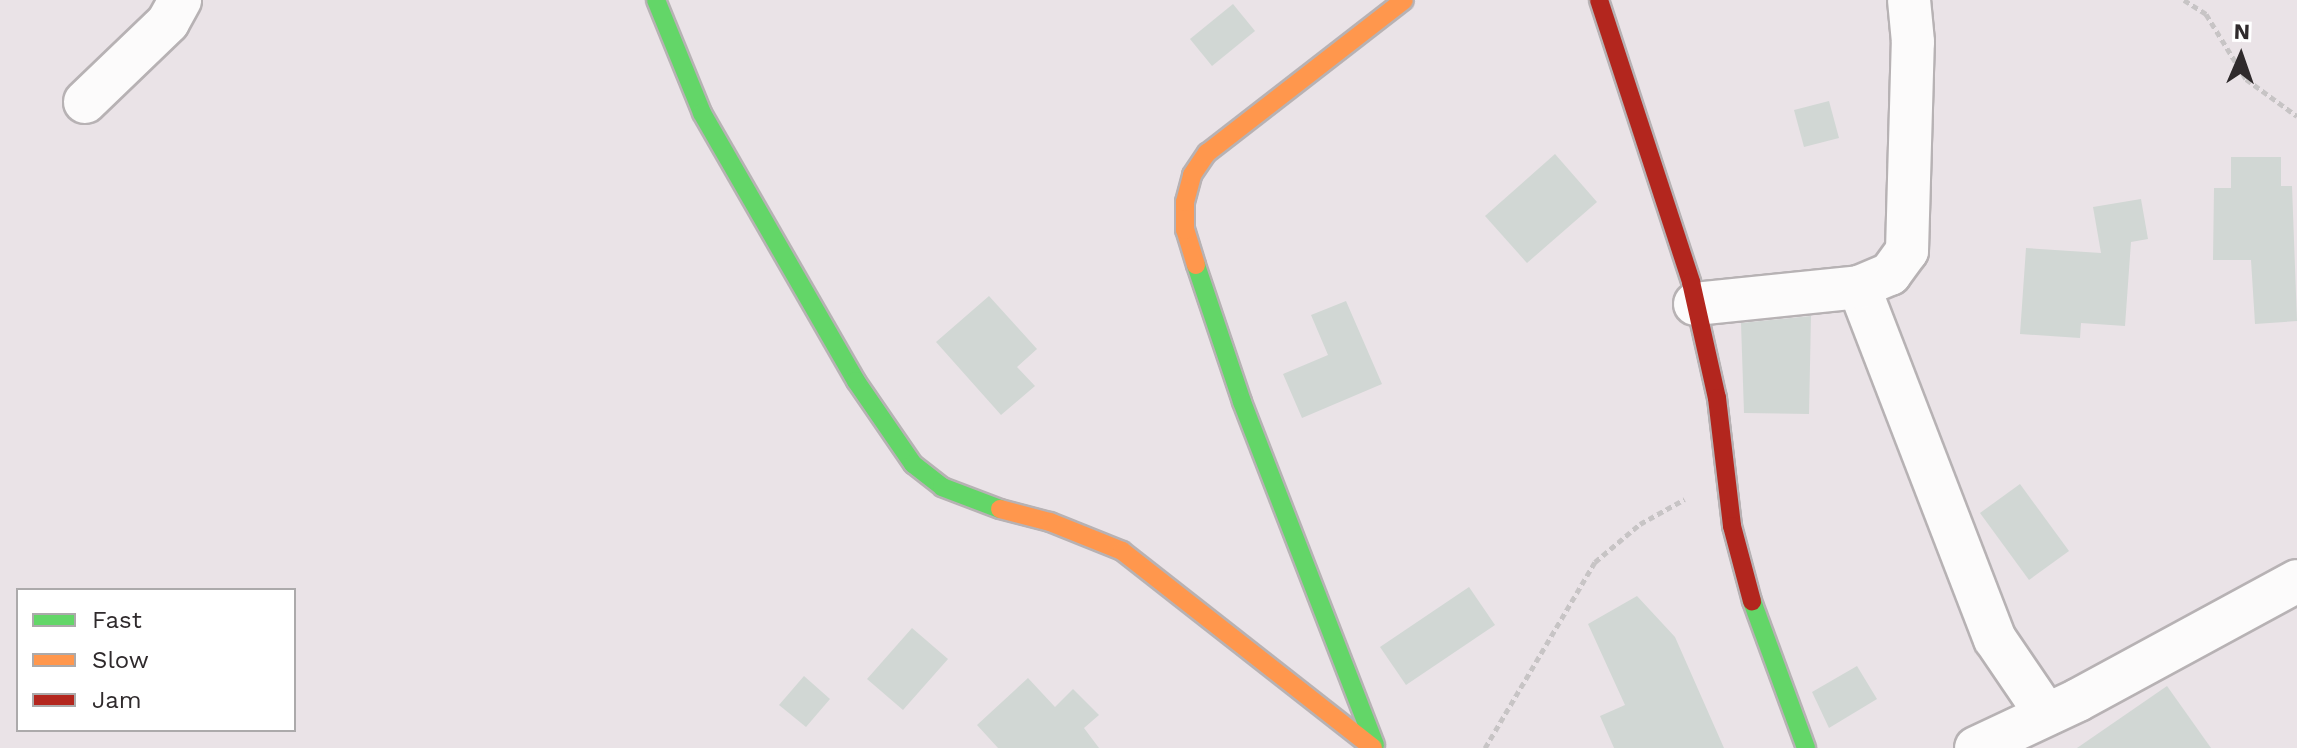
<!DOCTYPE html>
<style>
body{margin:0}
#map{position:relative;width:2297px;height:748px;overflow:hidden;background:#eae3e7;font-family:"Work Sans",sans-serif}
div>[style]{position:absolute}
.building>*{inset:0;background:#d1d7d4}
.path>*{height:5px;margin-top:-2.5px;transform-origin:0;background:repeating-linear-gradient(90deg,#c7c4c5 0 6px,transparent 0 10px)}
.roads{filter:drop-shadow(2px 0 #b7b2b4) drop-shadow(-2px 0 #b7b2b4) drop-shadow(0 2px #b7b2b4) drop-shadow(0 -2px #b7b2b4)}
.street>*{height:42px;margin:-21px;padding:0 21px;transform-origin:21px;border-radius:21px;background:#fcfbfb}
.fast>*{height:18px;margin:-9px;padding:0 9px;transform-origin:9px;border-radius:9px;background:#63d668}
.slow>*{height:18px;margin:-9px;padding:0 9px;transform-origin:9px;border-radius:9px;background:#ff974d}
.jam>*{height:18px;margin:-9px;padding:0 9px;transform-origin:9px;border-radius:9px;background:#b3261e}
span{translate:-50% -50%;white-space:nowrap;text-align:center;line-height:1.15;-webkit-text-stroke:7px #fff;paint-order:stroke}
.legend{position:absolute;left:16px;top:588px;width:280px;height:144px;box-sizing:border-box;background:#fff;border:2px solid #acaaab;margin:0;padding:10px 14px;list-style:none;font-size:24px;color:#2f2a2c}
.legend li{display:flex;align-items:center;gap:16px;height:40px}
.legend b{width:40px;border:2px solid #acaaab}
.north{position:absolute;left:2201px;top:16px;width:80px;height:80px;-webkit-text-stroke:6px #fff;paint-order:stroke;rotate:2deg;font-size:22px;font-weight:700;line-height:32px;text-align:center;color:#2f2a2c}
.north::after{content:'';display:block;margin:auto;width:28px;height:36px;background:#2f2a2c;clip-path:polygon(50% 0,100% 100%,50% 72%,0 100%)}
</style>
<div id="map">
<div class="building">
<div style="clip-path:polygon(1233px 4px,1255px 31px,1212px 66px,1190px 39px)"></div>
<div style="clip-path:polygon(1829px 101px,1839px 138px,1804px 147px,1794px 110px)"></div>
<div style="clip-path:polygon(1555px 154px,1597px 202px,1527px 263px,1485px 216px)"></div>
<div style="clip-path:polygon(2231px 157px,2281px 157px,2281px 186px,2292px 186px,2297px 321px,2255px 324px,2251px 260px,2213px 260px,2214px 188px,2231px 188px)"></div>
<div style="clip-path:polygon(2141px 199px,2148px 239px,2131px 242px,2125px 326px,2081px 323px,2080px 338px,2020px 334px,2026px 248px,2101px 253px,2093px 207px)"></div>
<div style="clip-path:polygon(989px 296px,1037px 349px,1017px 367px,1035px 386px,1001px 415px,936px 342px)"></div>
<div style="clip-path:polygon(1346px 301px,1382px 384px,1302px 418px,1283px 374px,1328px 355px,1311px 315px)"></div>
<div style="clip-path:polygon(1811px 316px,1809px 414px,1744px 413px,1741px 323px)"></div>
<div style="clip-path:polygon(2020px 484px,2069px 551px,2029px 580px,1980px 513px)"></div>
<div style="clip-path:polygon(1469px 587px,1495px 625px,1406px 685px,1380px 647px)"></div>
<div style="clip-path:polygon(1637px 596px,1675px 637px,1724px 748px,1614px 748px,1600px 716px,1625px 705px,1588px 624px)"></div>
<div style="clip-path:polygon(912px 628px,948px 659px,903px 710px,867px 679px)"></div>
<div style="clip-path:polygon(1857px 666px,1877px 699px,1829px 728px,1812px 692px)"></div>
<div style="clip-path:polygon(804px 676px,830px 699px,806px 727px,779px 705px)"></div>
<div style="clip-path:polygon(1028px 678px,1055px 707px,1073px 689px,1099px 715px,1084px 728px,1099px 748px,998px 748px,977px 725px)"></div>
<div style="clip-path:polygon(2167px 686px,2211px 748px,2077px 748px)"></div>
</div>
<div class="path">
<div style="left:2184px;top:0;width:26px;rotate:32deg"></div>
<div style="left:2206px;top:14px;width:76px;rotate:58.4deg"></div>
<div style="left:2246px;top:79px;width:63px;rotate:36deg"></div>
<div style="left:1485px;top:748px;width:216px;rotate:-59.4deg"></div>
<div style="left:1595px;top:562px;width:59px;rotate:-40.2deg"></div>
<div style="left:1640px;top:524px;width:51px;rotate:-29.1deg"></div>
</div>
<div class="roads">
<div class="street">
<div style="left:85px;top:102px;width:115px;rotate:-43.9deg"></div>
<div style="left:168px;top:22px;width:25px;rotate:-61deg"></div>
<div style="left:1859px;top:287px;width:377px;rotate:68.9deg"></div>
<div style="left:1995px;top:639px;width:91px;rotate:55.8deg"></div>
<div style="left:1695px;top:304px;width:165px;rotate:-5.9deg"></div>
<div style="left:1859px;top:287px;width:34px;rotate:-23deg"></div>
<div style="left:1890px;top:274px;width:29px;rotate:-54deg"></div>
<div style="left:1907px;top:251px;width:209px;rotate:-88.4deg"></div>
<div style="left:1913px;top:42px;width:42px;rotate:-95.4deg"></div>
<div style="left:1976px;top:748px;width:113px;rotate:-25.2deg"></div>
<div style="left:2078px;top:700px;width:249px;rotate:-28.5deg"></div>
</div>
<div class="fast">
<div style="left:656px;top:0;width:122px;rotate:67.8deg"></div>
<div style="left:702px;top:113px;width:309px;rotate:60.1deg"></div>
<div style="left:856px;top:381px;width:101px;rotate:55.5deg"></div>
<div style="left:913px;top:464px;width:37px;rotate:38deg"></div>
<div style="left:942px;top:487px;width:62px;rotate:20.8deg"></div>
<div style="left:1196px;top:265px;width:145px;rotate:71.4deg"></div>
<div style="left:1242px;top:402px;width:368px;rotate:68.8deg"></div>
<div style="left:1752px;top:601px;width:157px;rotate:69.8deg"></div>
</div>
<div class="slow">
<div style="left:1196px;top:265px;width:37px;rotate:-107deg"></div>
<div style="left:1185px;top:230px;width:28px;rotate:-90deg"></div>
<div style="left:1185px;top:202px;width:28px;rotate:-75deg"></div>
<div style="left:1192px;top:175px;width:27px;rotate:-56deg"></div>
<div style="left:1207px;top:153px;width:249px;rotate:-37.8deg"></div>
<div style="left:1000px;top:509px;width:52px;rotate:14.6deg"></div>
<div style="left:1050px;top:522px;width:78px;rotate:21.9deg"></div>
<div style="left:1122px;top:551px;width:319px;rotate:38.1deg"></div>
</div>
<div class="jam">
<div style="left:1599px;top:0;width:297px;rotate:71.9deg"></div>
<div style="left:1691px;top:282px;width:119px;rotate:77.4deg"></div>
<div style="left:1717px;top:398px;width:129px;rotate:83.3deg"></div>
<div style="left:1732px;top:526px;width:78px;rotate:75.1deg"></div>
</div>
</div>
<ul class="legend">
<li><b style="height:10px;background:#63d668"></b>Fast</li>
<li><b style="height:10px;background:#ff974d"></b>Slow</li>
<li><b style="height:10px;background:#b3261e"></b>Jam</li>
</ul>
<div class="north">N</div>
</div>
